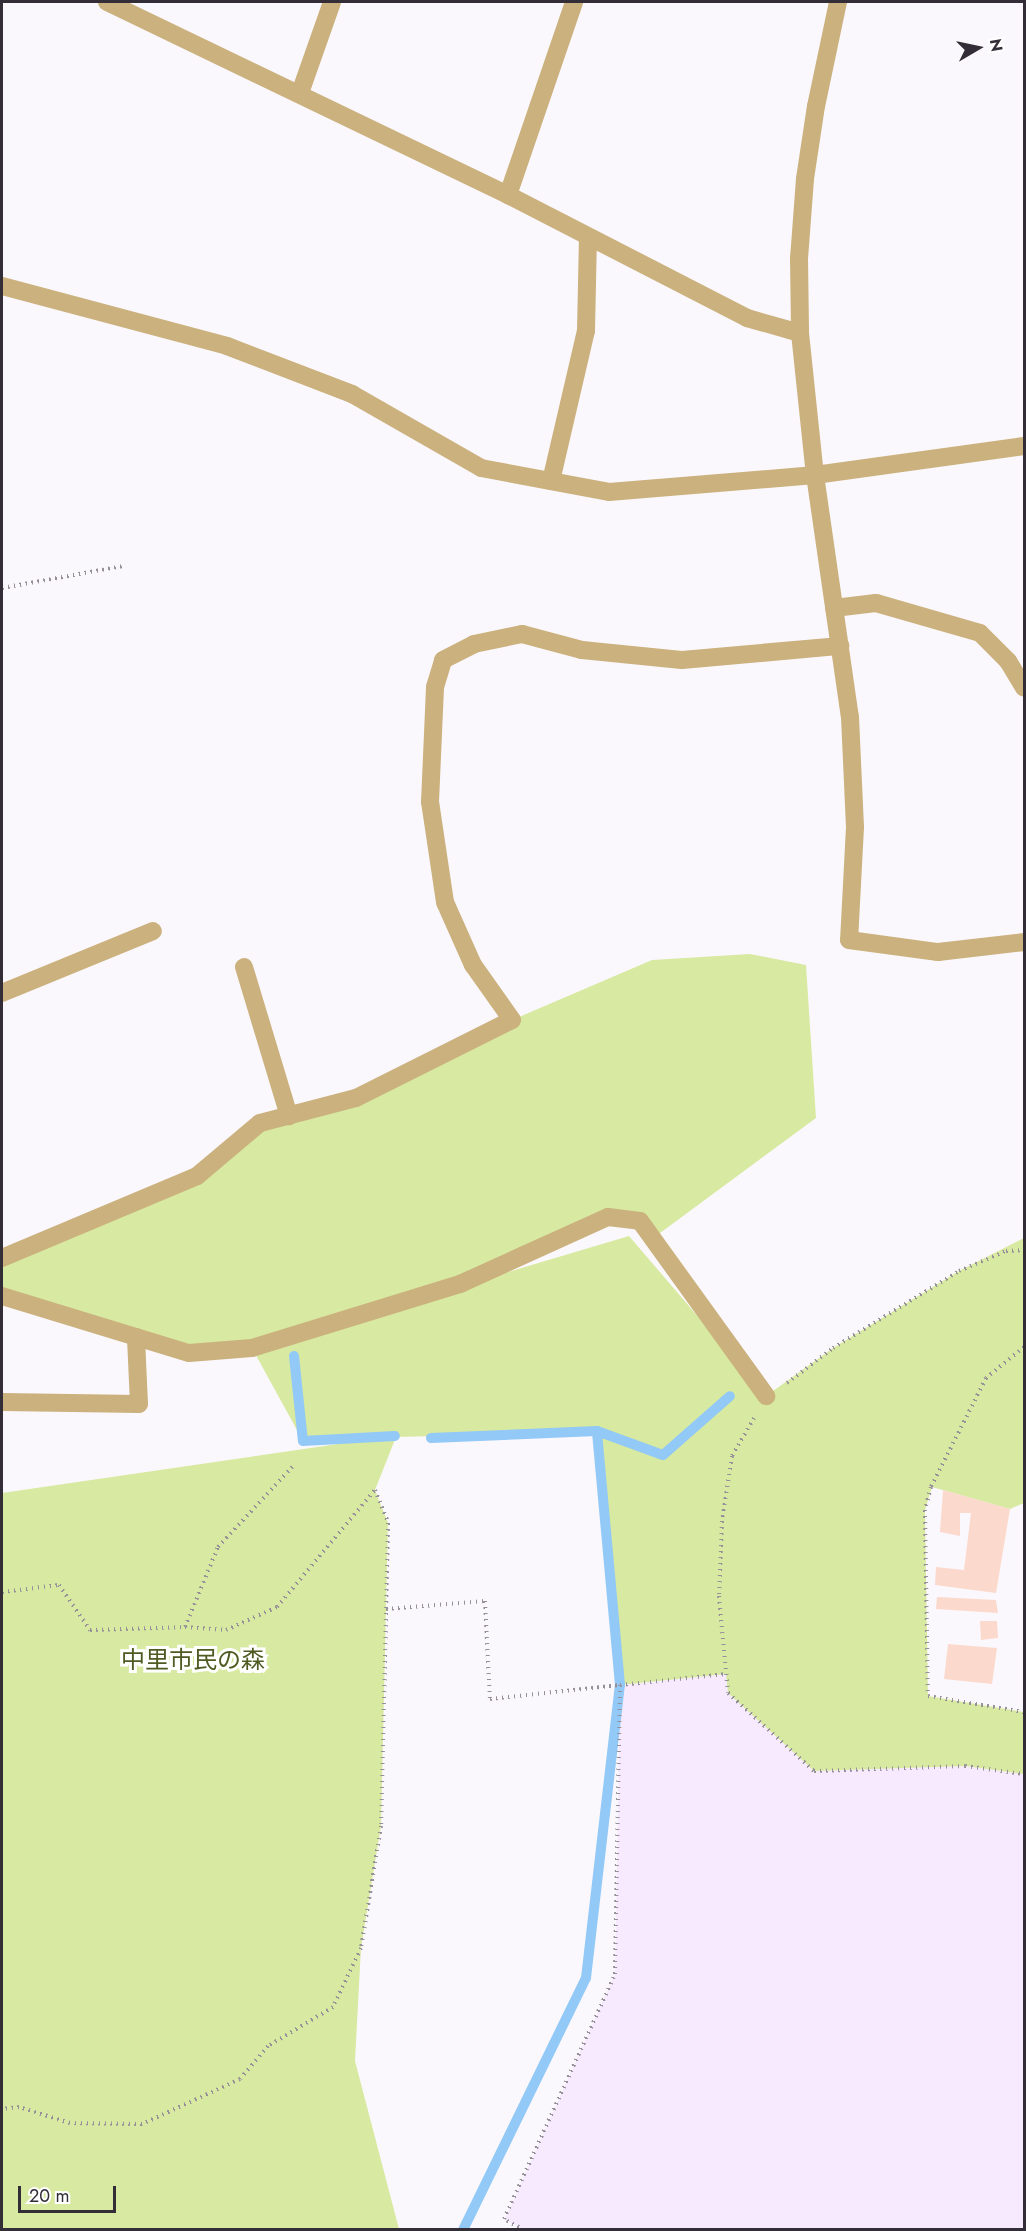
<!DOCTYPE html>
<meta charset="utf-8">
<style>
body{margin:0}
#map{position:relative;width:1026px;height:2231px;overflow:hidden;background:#fbf8fd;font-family:Jost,"Noto Sans JP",sans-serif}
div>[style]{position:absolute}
.built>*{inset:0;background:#f7eafe}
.green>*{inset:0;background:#d8e9a2}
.stream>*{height:10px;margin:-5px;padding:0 5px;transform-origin:5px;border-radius:5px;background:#92c9f6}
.building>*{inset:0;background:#fcd9cd}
.path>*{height:4px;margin-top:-2px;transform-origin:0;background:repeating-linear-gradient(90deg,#969199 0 1.5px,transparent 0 6px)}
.minor>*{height:18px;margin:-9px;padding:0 9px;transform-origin:9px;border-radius:9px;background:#cbb17d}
.tertiary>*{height:18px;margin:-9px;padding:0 9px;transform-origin:9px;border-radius:9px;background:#cbb17d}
span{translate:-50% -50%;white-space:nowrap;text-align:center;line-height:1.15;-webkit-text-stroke:6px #fff;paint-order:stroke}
.park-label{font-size:24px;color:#4f5b22}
.frame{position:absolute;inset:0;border:3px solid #332d37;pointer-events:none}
.north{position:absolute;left:948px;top:18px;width:60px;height:60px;-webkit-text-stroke:4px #fff;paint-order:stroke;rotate:81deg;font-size:16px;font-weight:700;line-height:24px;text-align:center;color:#332d37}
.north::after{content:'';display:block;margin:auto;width:21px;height:27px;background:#332d37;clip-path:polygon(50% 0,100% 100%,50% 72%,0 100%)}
.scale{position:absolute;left:18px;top:2186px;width:98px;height:27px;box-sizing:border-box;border:3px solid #332d37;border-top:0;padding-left:8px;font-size:18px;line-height:21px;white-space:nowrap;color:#332d37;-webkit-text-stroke:4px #fff;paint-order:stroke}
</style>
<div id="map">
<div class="built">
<div style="clip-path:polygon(726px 1674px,814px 1770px,965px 1766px,1024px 1774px,1024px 2229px,524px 2230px,505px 2219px,615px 1974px,620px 1685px)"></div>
</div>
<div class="green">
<div style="clip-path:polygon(750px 954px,806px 965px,816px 1118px,652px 1239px,640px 1221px,608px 1217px,333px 1324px,629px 1236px,766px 1396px,833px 1348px,959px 1271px,1024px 1238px,1024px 1503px,1010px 1509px,932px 1487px,925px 1510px,928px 1696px,1024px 1712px,1024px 1774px,965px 1766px,814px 1771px,728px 1693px,726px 1674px,620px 1685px,597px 1432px,396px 1437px,375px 1490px,388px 1523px,381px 1826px,361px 1948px,355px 2061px,399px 2229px,2px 2229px,2px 1493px,386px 1437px,303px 1441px,252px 1348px,189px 1353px,2px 1296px,2px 1258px,197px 1176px,260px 1123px,356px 1098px,512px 1020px,652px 960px)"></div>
</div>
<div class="stream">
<div style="left:294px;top:1356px;width:85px;rotate:84deg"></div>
<div style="left:303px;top:1441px;width:92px;rotate:-3.1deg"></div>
<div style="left:431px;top:1438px;width:166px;rotate:-2.4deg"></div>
<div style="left:597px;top:1431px;width:70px;rotate:20deg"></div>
<div style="left:663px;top:1455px;width:89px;rotate:-41.4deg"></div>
<div style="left:463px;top:2230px;width:280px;rotate:-64deg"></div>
<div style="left:586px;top:1978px;width:295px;rotate:-83.4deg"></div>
<div style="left:620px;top:1685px;width:255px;rotate:-95.2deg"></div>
</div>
<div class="building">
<div style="clip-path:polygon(943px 1490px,1010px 1509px,996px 1593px,935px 1585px,936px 1567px,964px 1570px,971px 1513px,960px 1513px,960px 1536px,940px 1532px)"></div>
<div style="clip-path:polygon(937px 1597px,996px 1600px,998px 1613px,936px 1609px)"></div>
<div style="clip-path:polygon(980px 1621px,997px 1621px,998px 1638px,981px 1640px)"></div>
<div style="clip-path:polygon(948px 1644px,997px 1648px,992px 1684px,944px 1679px)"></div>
</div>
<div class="path">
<div style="left:2px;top:588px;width:123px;rotate:-10.3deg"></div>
<div style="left:1024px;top:1347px;width:49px;rotate:140.8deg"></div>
<div style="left:986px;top:1378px;width:122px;rotate:116.8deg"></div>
<div style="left:931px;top:1487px;width:24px;rotate:105deg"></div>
<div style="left:925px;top:1510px;width:186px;rotate:89.1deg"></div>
<div style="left:928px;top:1696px;width:97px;rotate:9.5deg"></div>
<div style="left:787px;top:1383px;width:58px;rotate:-37.3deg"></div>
<div style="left:833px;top:1348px;width:148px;rotate:-31.4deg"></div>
<div style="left:959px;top:1271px;width:51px;rotate:-23.1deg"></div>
<div style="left:1006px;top:1251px;width:18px;rotate:-3deg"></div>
<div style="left:754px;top:1418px;width:44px;rotate:120.1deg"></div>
<div style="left:732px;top:1456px;width:66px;rotate:98.7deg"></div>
<div style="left:722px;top:1521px;width:75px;rotate:92.3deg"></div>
<div style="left:719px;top:1596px;width:97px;rotate:84.7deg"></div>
<div style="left:728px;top:1693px;width:116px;rotate:42.2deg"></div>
<div style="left:814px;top:1771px;width:151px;rotate:-1.9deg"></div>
<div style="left:965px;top:1766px;width:60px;rotate:7.7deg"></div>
<div style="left:2px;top:1592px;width:57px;rotate:-7deg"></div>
<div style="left:59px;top:1585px;width:55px;rotate:55.4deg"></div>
<div style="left:90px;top:1630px;width:95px;rotate:-1.8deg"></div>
<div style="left:185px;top:1627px;width:41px;rotate:4.2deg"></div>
<div style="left:226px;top:1630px;width:56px;rotate:-24.3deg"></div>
<div style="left:277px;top:1607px;width:153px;rotate:-50.1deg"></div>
<div style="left:375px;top:1490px;width:35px;rotate:68deg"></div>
<div style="left:388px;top:1523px;width:303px;rotate:91.3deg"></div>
<div style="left:381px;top:1826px;width:124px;rotate:99.3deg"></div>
<div style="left:361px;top:1948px;width:65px;rotate:115.4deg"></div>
<div style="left:333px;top:2007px;width:76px;rotate:149deg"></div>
<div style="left:268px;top:2046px;width:43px;rotate:130.3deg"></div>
<div style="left:240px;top:2079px;width:108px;rotate:155.3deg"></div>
<div style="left:142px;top:2124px;width:72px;rotate:-179.2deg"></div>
<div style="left:70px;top:2123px;width:53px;rotate:-162.6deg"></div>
<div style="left:19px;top:2107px;width:17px;rotate:173deg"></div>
<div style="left:386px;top:1609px;width:99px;rotate:-4.6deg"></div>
<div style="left:485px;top:1601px;width:98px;rotate:87.1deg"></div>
<div style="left:490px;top:1699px;width:131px;rotate:-6.1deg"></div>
<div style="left:185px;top:1627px;width:87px;rotate:-67.6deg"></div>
<div style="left:218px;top:1547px;width:110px;rotate:-47.2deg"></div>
<div style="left:524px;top:2230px;width:23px;rotate:-151deg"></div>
<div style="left:504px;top:2219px;width:269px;rotate:-65.6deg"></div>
<div style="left:615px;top:1974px;width:289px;rotate:-89deg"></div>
<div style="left:620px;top:1685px;width:107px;rotate:-5.9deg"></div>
</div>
<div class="minor">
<div style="left:107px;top:2px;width:445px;rotate:25.7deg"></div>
<div style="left:508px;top:195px;width:269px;rotate:27.2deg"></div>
<div style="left:747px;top:318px;width:55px;rotate:15.8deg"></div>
<div style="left:300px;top:93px;width:96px;rotate:-70.6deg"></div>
<div style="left:508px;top:195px;width:204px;rotate:-71.1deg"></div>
<div style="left:2px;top:286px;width:233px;rotate:14.9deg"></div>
<div style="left:227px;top:346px;width:134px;rotate:21deg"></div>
<div style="left:352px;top:394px;width:149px;rotate:29.8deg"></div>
<div style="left:481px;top:468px;width:130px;rotate:10.6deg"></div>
<div style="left:609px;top:492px;width:207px;rotate:-4.7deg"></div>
<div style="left:551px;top:481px;width:154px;rotate:-76.9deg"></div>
<div style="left:586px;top:331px;width:93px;rotate:-88.8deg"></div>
<div style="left:834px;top:608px;width:42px;rotate:-6.8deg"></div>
<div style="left:876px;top:603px;width:108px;rotate:16.1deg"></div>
<div style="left:980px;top:633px;width:40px;rotate:45deg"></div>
<div style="left:1008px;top:661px;width:31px;rotate:59deg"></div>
<div style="left:849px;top:940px;width:90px;rotate:7.7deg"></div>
<div style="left:938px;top:952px;width:87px;rotate:-6.6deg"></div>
<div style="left:244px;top:967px;width:156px;rotate:73.2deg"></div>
<div style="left:2px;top:993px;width:163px;rotate:-22.3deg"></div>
<div style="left:2px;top:1258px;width:212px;rotate:-22.8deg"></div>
<div style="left:197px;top:1176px;width:82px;rotate:-40.1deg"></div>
<div style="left:260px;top:1123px;width:99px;rotate:-14.6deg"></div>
<div style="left:356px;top:1098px;width:174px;rotate:-26.6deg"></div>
<div style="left:512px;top:1020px;width:67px;rotate:-125.3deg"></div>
<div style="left:473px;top:965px;width:69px;rotate:-114deg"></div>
<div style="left:445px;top:902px;width:101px;rotate:-98.5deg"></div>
<div style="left:430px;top:802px;width:115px;rotate:-87.5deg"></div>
<div style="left:435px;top:687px;width:28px;rotate:-73deg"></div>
<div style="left:443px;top:660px;width:35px;rotate:-27deg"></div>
<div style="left:474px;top:644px;width:49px;rotate:-11.8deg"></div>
<div style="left:522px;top:634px;width:62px;rotate:14.9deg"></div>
<div style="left:582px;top:650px;width:100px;rotate:5.7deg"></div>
<div style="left:682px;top:660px;width:159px;rotate:-5.1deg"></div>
<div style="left:2px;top:1296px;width:195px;rotate:17deg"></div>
<div style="left:189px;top:1353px;width:63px;rotate:-4.5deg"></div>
<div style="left:252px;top:1348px;width:218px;rotate:-17.1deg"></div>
<div style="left:460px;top:1284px;width:162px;rotate:-24.4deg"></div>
<div style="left:608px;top:1217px;width:32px;rotate:7deg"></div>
<div style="left:640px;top:1221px;width:216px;rotate:54.2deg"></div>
<div style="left:2px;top:1402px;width:137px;rotate:0.8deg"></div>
<div style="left:139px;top:1404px;width:67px;rotate:-92.6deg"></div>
</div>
<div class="tertiary">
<div style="left:838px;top:2px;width:106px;rotate:101.9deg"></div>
<div style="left:816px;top:106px;width:74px;rotate:98.6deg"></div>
<div style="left:805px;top:179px;width:79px;rotate:94.3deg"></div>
<div style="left:799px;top:258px;width:75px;rotate:89.2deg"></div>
<div style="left:800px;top:333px;width:143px;rotate:84deg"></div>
<div style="left:815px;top:475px;width:245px;rotate:81.8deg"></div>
<div style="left:850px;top:717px;width:110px;rotate:87.4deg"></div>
<div style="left:855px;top:827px;width:113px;rotate:93deg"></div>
<div style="left:815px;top:475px;width:211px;rotate:-7.9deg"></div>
</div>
<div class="park-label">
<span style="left:193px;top:1660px">中里市民の森</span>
</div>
<div class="frame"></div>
<div class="north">N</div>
<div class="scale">20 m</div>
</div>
